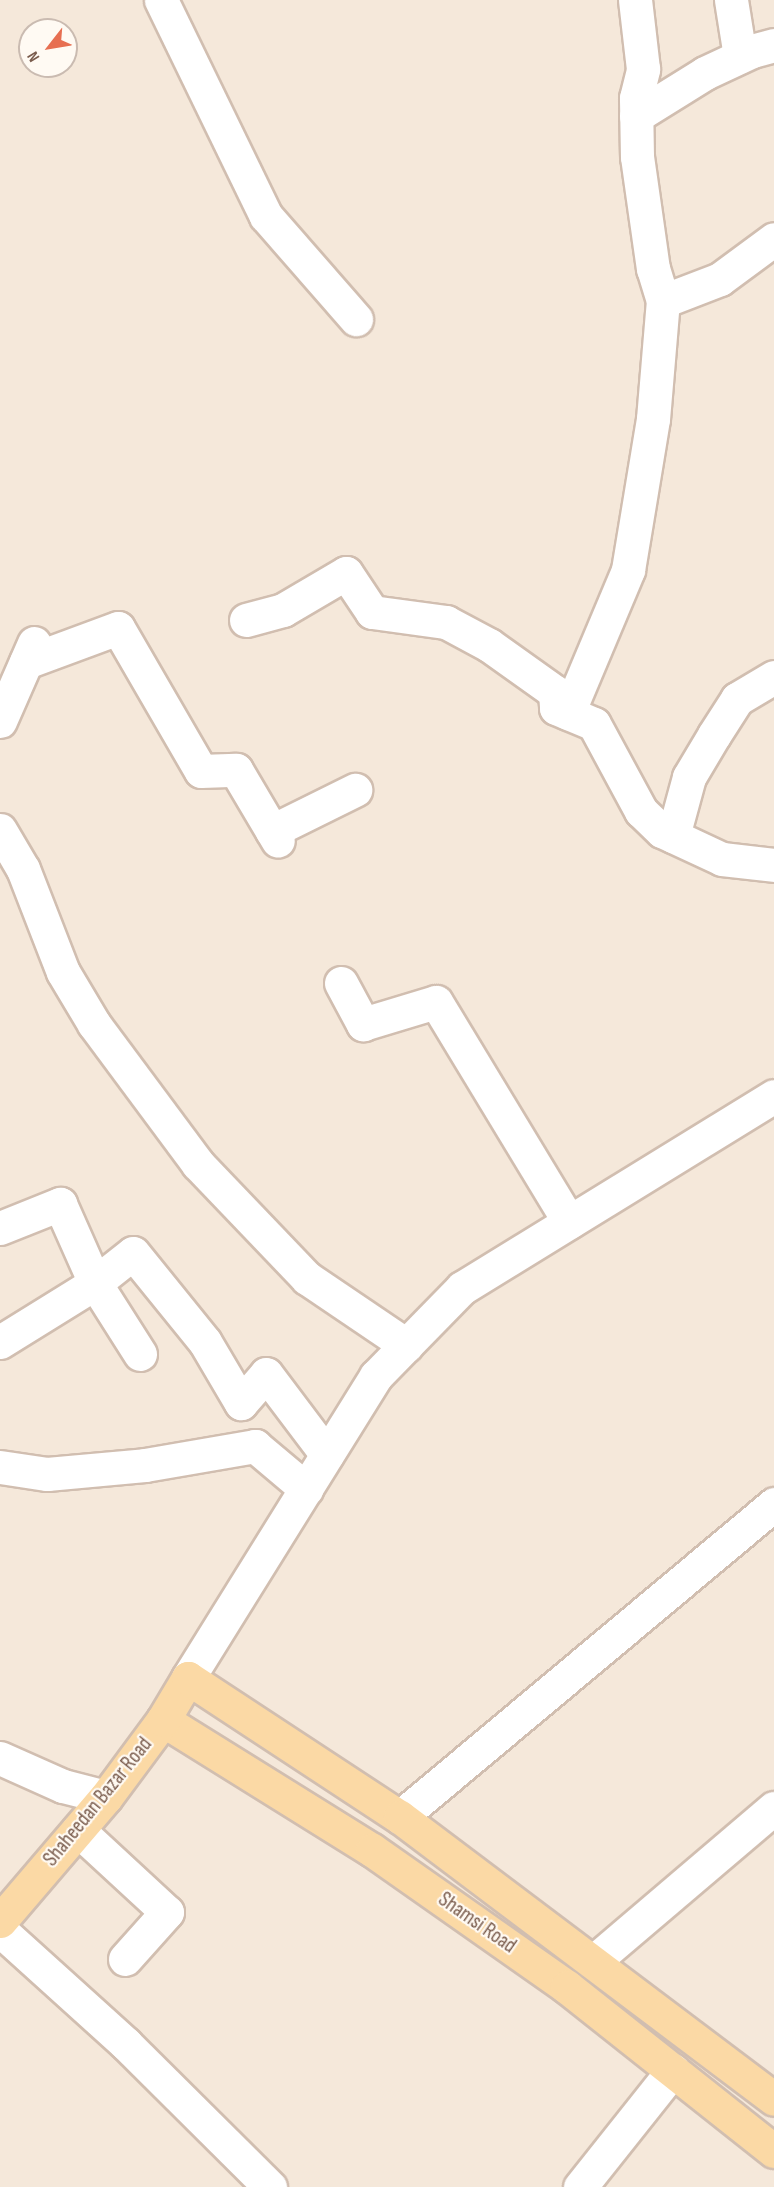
<!DOCTYPE html>
<style>
body{margin:0}
#map{position:relative;width:774px;height:2187px;overflow:hidden;background:#fdf6ec;font-family:"Sofia Sans Condensed",sans-serif}
div>[style]{position:absolute}
.residential>*{inset:0;background:#f5e8da}
.roads{filter:drop-shadow(2px 0 #d1beb0) drop-shadow(-2px 0 #d1beb0) drop-shadow(0 2px #d1beb0) drop-shadow(0 -2px #d1beb0)}
.minor>*{height:33px;margin:-16.5px;padding:0 16.5px;transform-origin:16.5px;border-radius:16.5px;background:#fff}
.secondary>*{height:33px;margin:-16.5px;padding:0 16.5px;transform-origin:16.5px;border-radius:16.5px;background:#fff}
.primary>*{height:33px;margin:-16.5px;padding:0 16.5px;transform-origin:16.5px;border-radius:16.5px;background:#fbd9a5}
span{translate:-50% -50%;white-space:nowrap;text-align:center;line-height:1.15;-webkit-text-stroke:4.5px #fffaf3;paint-order:stroke}
.street-label{font-size:21px;color:#7a5c4d}
.north{position:absolute;left:18px;top:18px;width:60px;height:60px;box-sizing:border-box;background:#fffaf3;border:2px solid #cabbb1;border-radius:50%;rotate:239deg;font-size:16px;font-weight:700;line-height:24px;text-align:center;color:#7a5c4d}
.north::after{content:'';display:block;margin:auto;width:21px;height:27px;background:#e76f51;clip-path:polygon(50% 0,100% 100%,50% 72%,0 100%)}
</style>
<div id="map">
<div class="residential">
<div style="clip-path:polygon(evenodd,0 0,774px 0,774px 2187px,0 2187px,0 0,30px 30px,66px 30px,66px 66px,30px 66px,30px 30px)"></div>
</div>
<div class="roads">
<div class="minor">
<div style="left:161px;top:0;width:240px;rotate:64.1deg"></div>
<div style="left:266px;top:216px;width:137px;rotate:48.9deg"></div>
<div style="left:731px;top:0;width:57px;rotate:80.9deg"></div>
<div style="left:636px;top:116px;width:81px;rotate:-31.9deg"></div>
<div style="left:705px;top:73px;width:52px;rotate:-25.1deg"></div>
<div style="left:752px;top:51px;width:23px;rotate:-15deg"></div>
<div style="left:663px;top:301px;width:61px;rotate:-21.1deg"></div>
<div style="left:720px;top:279px;width:67px;rotate:-36.5deg"></div>
<div style="left:246px;top:620px;width:38px;rotate:-15deg"></div>
<div style="left:283px;top:610px;width:73px;rotate:-30.4deg"></div>
<div style="left:346px;top:573px;width:47px;rotate:56.3deg"></div>
<div style="left:372px;top:612px;width:75px;rotate:7.7deg"></div>
<div style="left:446px;top:622px;width:49px;rotate:28.1deg"></div>
<div style="left:489px;top:645px;width:81px;rotate:35.5deg"></div>
<div style="left:555px;top:692px;width:16px;rotate:86deg"></div>
<div style="left:556px;top:708px;width:41px;rotate:22.8deg"></div>
<div style="left:594px;top:724px;width:99px;rotate:61.6deg"></div>
<div style="left:641px;top:811px;width:29px;rotate:44deg"></div>
<div style="left:662px;top:831px;width:66px;rotate:25deg"></div>
<div style="left:722px;top:859px;width:52px;rotate:6.6deg"></div>
<div style="left:26px;top:662px;width:98px;rotate:-20.3deg"></div>
<div style="left:118px;top:628px;width:165px;rotate:59.9deg"></div>
<div style="left:201px;top:771px;width:35px;rotate:-2deg"></div>
<div style="left:236px;top:770px;width:82px;rotate:59.4deg"></div>
<div style="left:568px;top:713px;width:155px;rotate:-67.2deg"></div>
<div style="left:628px;top:570px;width:153px;rotate:-80.6deg"></div>
<div style="left:653px;top:419px;width:118px;rotate:-85.2deg"></div>
<div style="left:663px;top:301px;width:34px;rotate:-107deg"></div>
<div style="left:653px;top:269px;width:113px;rotate:-98.1deg"></div>
<div style="left:637px;top:157px;width:59px;rotate:-91deg"></div>
<div style="left:636px;top:98px;width:30px;rotate:-76deg"></div>
<div style="left:643px;top:69px;width:69px;rotate:-96.6deg"></div>
<div style="left:0;top:721px;width:85px;rotate:-66.4deg"></div>
<div style="left:0;top:830px;width:45px;rotate:59.5deg"></div>
<div style="left:23px;top:869px;width:110px;rotate:68.8deg"></div>
<div style="left:63px;top:972px;width:61px;rotate:59.2deg"></div>
<div style="left:94px;top:1024px;width:174px;rotate:53.4deg"></div>
<div style="left:198px;top:1164px;width:158px;rotate:46.3deg"></div>
<div style="left:307px;top:1278px;width:120px;rotate:34.1deg"></div>
<div style="left:272px;top:831px;width:93px;rotate:-26.3deg"></div>
<div style="left:673px;top:836px;width:61px;rotate:-74.8deg"></div>
<div style="left:689px;top:777px;width:49px;rotate:-59.2deg"></div>
<div style="left:714px;top:735px;width:43px;rotate:-57.4deg"></div>
<div style="left:737px;top:699px;width:43px;rotate:-30.7deg"></div>
<div style="left:341px;top:983px;width:47px;rotate:61.8deg"></div>
<div style="left:363px;top:1024px;width:76px;rotate:-16.8deg"></div>
<div style="left:436px;top:1002px;width:257px;rotate:58.8deg"></div>
<div style="left:0;top:1228px;width:65px;rotate:-21.8deg"></div>
<div style="left:60px;top:1204px;width:86px;rotate:66.1deg"></div>
<div style="left:95px;top:1283px;width:84px;rotate:57.6deg"></div>
<div style="left:0;top:1342px;width:112px;rotate:-31.8deg"></div>
<div style="left:95px;top:1283px;width:48px;rotate:-38.3deg"></div>
<div style="left:133px;top:1253px;width:114px;rotate:51deg"></div>
<div style="left:205px;top:1342px;width:71px;rotate:59.5deg"></div>
<div style="left:241px;top:1403px;width:38px;rotate:-49deg"></div>
<div style="left:266px;top:1374px;width:101px;rotate:53deg"></div>
<div style="left:0;top:1467px;width:48px;rotate:8.5deg"></div>
<div style="left:47px;top:1474px;width:98px;rotate:-5.2deg"></div>
<div style="left:145px;top:1465px;width:112px;rotate:-9.8deg"></div>
<div style="left:255px;top:1446px;width:67px;rotate:40.1deg"></div>
<div style="left:0;top:1758px;width:69px;rotate:24deg"></div>
<div style="left:63px;top:1786px;width:44px;rotate:14.3deg"></div>
<div style="left:400px;top:1817px;width:488px;rotate:-39.9deg"></div>
<div style="left:78px;top:1830px;width:121px;rotate:42.7deg"></div>
<div style="left:167px;top:1912px;width:63px;rotate:131.8deg"></div>
<div style="left:0;top:1930px;width:170px;rotate:42.1deg"></div>
<div style="left:126px;top:2044px;width:203px;rotate:44.8deg"></div>
<div style="left:594px;top:1961px;width:236px;rotate:-40.4deg"></div>
<div style="left:580px;top:2187px;width:149px;rotate:-51.5deg"></div>
</div>
<div class="secondary">
<div style="left:188px;top:1678px;width:356px;rotate:-58.1deg"></div>
<div style="left:376px;top:1376px;width:123px;rotate:-45.7deg"></div>
<div style="left:462px;top:1288px;width:366px;rotate:-31.6deg"></div>
</div>
<div class="primary">
<div style="left:163px;top:1720px;width:246px;rotate:31.9deg"></div>
<div style="left:372px;top:1850px;width:238px;rotate:35.1deg"></div>
<div style="left:567px;top:1987px;width:264px;rotate:38.4deg"></div>
<div style="left:0;top:1921px;width:163px;rotate:-49.5deg"></div>
<div style="left:106px;top:1797px;width:96px;rotate:-53.5deg"></div>
<div style="left:163px;top:1720px;width:49px;rotate:-59.2deg"></div>
<div style="left:188px;top:1678px;width:254px;rotate:33.3deg"></div>
<div style="left:400px;top:1817px;width:468px;rotate:37deg"></div>
</div>
</div>
<div class="street-label">
<span style="left:98px;top:1802px;rotate:-51deg">Shaheedan Bazar Road</span>
<span style="left:477px;top:1923px;rotate:35deg">Shamsi Road</span>
</div>
<div class="north">N</div>
</div>
